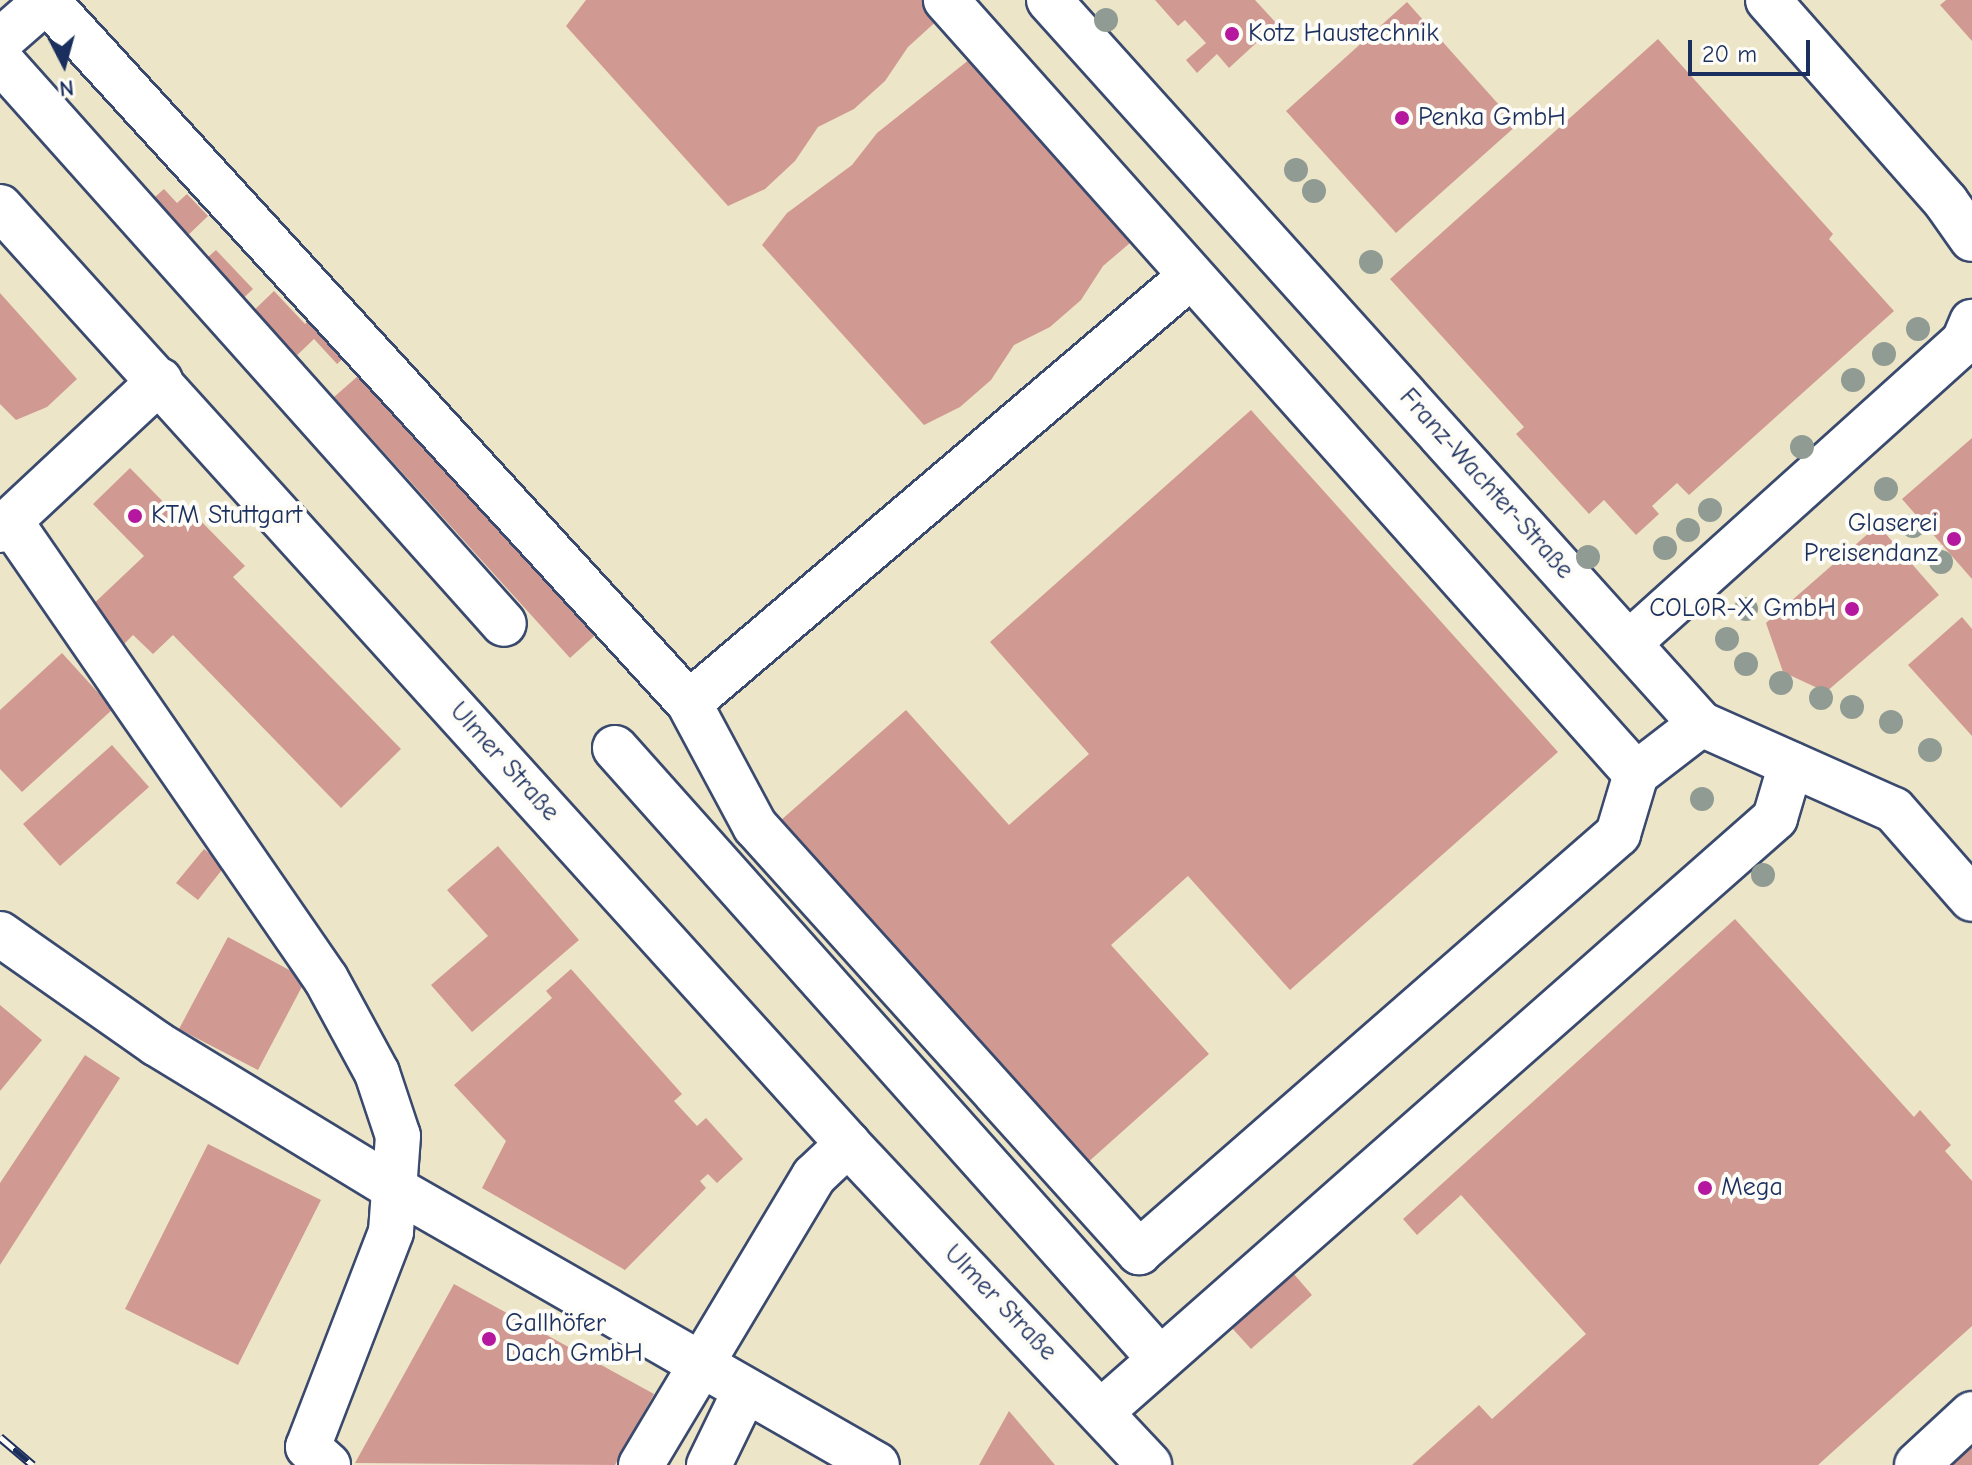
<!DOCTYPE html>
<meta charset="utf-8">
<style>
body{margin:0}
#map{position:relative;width:1972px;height:1465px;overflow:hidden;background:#ede5c8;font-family:"Comic Neue",sans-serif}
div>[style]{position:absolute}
.building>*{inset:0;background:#d09a93}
.roads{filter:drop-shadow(2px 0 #3a4a6e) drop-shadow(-2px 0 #3a4a6e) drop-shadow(0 2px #3a4a6e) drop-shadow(0 -2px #3a4a6e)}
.minor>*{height:44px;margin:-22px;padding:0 22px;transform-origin:22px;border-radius:22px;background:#fff}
.rail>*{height:9px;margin-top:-4.5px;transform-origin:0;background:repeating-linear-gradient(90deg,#fdfcf7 0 18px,#1b2f5e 0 36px);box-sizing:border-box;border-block:2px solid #1b2f5e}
.trees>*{width:24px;height:24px;margin:-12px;border-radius:50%;background:#909c93}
.dots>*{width:22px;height:22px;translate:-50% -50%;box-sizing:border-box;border:4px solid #fdfcf7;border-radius:50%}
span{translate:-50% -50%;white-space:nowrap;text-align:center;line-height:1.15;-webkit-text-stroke:8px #fdfcf7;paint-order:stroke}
.poi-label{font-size:26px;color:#1b2f5e}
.left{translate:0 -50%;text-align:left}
.right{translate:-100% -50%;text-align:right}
.street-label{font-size:26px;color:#1b2f5e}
.north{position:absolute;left:24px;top:24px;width:80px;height:80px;-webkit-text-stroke:6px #fdfcf7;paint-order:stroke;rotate:174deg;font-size:22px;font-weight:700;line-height:32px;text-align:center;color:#1b2f5e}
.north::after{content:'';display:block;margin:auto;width:28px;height:36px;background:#1b2f5e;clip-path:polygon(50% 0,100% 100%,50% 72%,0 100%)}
.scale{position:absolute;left:1688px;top:40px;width:122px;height:36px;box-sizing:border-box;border:4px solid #1b2f5e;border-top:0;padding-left:10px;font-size:24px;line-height:28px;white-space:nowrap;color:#1b2f5e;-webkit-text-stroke:6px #fdfcf7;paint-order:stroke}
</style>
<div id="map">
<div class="building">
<div style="clip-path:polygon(586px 0,925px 0,941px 17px,908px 47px,885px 81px,854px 109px,818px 127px,795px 161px,765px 189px,728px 206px,566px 26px)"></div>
<div style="clip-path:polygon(1155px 0,1255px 0,1277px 24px,1229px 68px,1217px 54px,1197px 73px,1186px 60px,1206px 43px,1185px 20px,1178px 26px)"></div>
<div style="clip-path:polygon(1946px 0,1972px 0,1972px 41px,1940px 5px)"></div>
<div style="clip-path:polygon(1407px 2px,1517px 125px,1396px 233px,1286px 111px)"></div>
<div style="clip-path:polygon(1658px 39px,1833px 234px,1829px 239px,1894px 311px,1689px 495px,1677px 483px,1652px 506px,1659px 514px,1636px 535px,1604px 500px,1589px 514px,1516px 434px,1524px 427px,1390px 279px)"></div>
<div style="clip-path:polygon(975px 55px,1137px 237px,1103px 266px,1081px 300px,1050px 327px,1014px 345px,991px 380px,960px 407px,924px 425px,762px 245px,787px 213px,852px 165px,877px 133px)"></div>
<div style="clip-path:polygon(164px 189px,177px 203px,187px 194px,208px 216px,183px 240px,148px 203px)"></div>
<div style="clip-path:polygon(216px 250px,253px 289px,237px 304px,200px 264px)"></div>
<div style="clip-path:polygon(274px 291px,305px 324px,316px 314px,350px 352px,337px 364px,314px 339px,290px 362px,248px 316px)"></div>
<div style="clip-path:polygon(0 293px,77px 379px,47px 407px,16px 420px,0 404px)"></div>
<div style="clip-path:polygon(366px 369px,602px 629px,570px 658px,334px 397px)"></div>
<div style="clip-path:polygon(1251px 410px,1558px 752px,1290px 990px,1188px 876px,1111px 945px,1209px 1054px,1086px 1164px,780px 821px,906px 710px,1009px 825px,1089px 754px,990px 642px)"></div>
<div style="clip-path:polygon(1972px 438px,1972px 579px,1902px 499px)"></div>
<div style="clip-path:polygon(130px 468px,181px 520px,191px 511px,245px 566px,233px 577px,401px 749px,341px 808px,173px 635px,153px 654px,133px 635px,122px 646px,87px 610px,144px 556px,93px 504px)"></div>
<div style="clip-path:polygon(1878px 525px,1939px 595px,1826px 692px,1783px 672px,1766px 623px)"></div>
<div style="clip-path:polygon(1962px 617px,1972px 629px,1972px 736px,1908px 665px)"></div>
<div style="clip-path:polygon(62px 653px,113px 709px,22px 792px,0 769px,0 710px)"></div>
<div style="clip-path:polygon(112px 745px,149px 787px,60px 866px,23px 824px)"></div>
<div style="clip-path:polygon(498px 846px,579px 940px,472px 1032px,431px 985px,488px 936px,447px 890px)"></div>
<div style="clip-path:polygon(204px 849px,225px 866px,198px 900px,176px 883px)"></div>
<div style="clip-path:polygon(1735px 919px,1914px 1117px,1920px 1110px,1951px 1145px,1945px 1151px,1972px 1181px,1972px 1326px,1818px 1465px,1412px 1465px,1479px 1405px,1492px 1419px,1586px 1334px,1461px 1195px,1417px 1235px,1403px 1219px)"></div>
<div style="clip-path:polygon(228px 937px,306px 979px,258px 1070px,179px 1029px)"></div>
<div style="clip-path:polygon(571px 969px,682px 1094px,674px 1101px,697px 1126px,706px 1118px,743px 1159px,717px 1183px,708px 1174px,700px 1181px,706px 1188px,625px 1270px,482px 1188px,506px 1141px,454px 1085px,552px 998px,546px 991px)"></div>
<div style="clip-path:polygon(0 1005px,42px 1040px,0 1091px)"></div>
<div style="clip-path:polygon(85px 1055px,120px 1078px,0 1265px,0 1183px)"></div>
<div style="clip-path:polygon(208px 1144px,321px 1200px,238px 1365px,125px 1309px)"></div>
<div style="clip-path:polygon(1293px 1273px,1312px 1295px,1251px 1349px,1232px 1328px)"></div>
<div style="clip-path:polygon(454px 1284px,654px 1394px,615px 1465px,355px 1463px)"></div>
<div style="clip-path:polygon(1009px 1411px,1055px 1465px,979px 1465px)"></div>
<div style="clip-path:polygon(1972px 1441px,1972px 1465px,1945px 1465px)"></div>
</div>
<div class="roads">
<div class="minor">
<div style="left:46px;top:0;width:953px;rotate:47.55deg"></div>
<div style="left:689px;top:703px;width:140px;rotate:61.8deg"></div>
<div style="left:755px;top:826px;width:574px;rotate:47.97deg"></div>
<div style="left:1139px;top:1252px;width:636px;rotate:-41.11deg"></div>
<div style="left:1618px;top:834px;width:63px;rotate:-73.3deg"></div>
<div style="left:1636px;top:774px;width:1037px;rotate:-131.72deg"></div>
<div style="left:1049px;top:0;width:974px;rotate:48deg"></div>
<div style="left:1701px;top:724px;width:211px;rotate:24deg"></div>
<div style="left:1894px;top:810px;width:118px;rotate:48.8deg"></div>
<div style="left:1768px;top:0;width:269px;rotate:48.6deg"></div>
<div style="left:1946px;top:202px;width:45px;rotate:54.9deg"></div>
<div style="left:0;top:41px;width:62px;rotate:-41.1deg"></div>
<div style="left:0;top:60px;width:756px;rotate:48.22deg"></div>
<div style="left:0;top:207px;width:1264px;rotate:47.85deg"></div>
<div style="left:848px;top:1144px;width:440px;rotate:46.8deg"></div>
<div style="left:10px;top:521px;width:556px;rotate:55.4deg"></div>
<div style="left:326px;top:979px;width:107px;rotate:61.5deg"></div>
<div style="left:377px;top:1073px;width:66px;rotate:71.6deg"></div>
<div style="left:398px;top:1136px;width:96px;rotate:94.2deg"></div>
<div style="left:391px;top:1232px;width:230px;rotate:111.1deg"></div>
<div style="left:308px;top:1447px;width:27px;rotate:42deg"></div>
<div style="left:0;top:530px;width:219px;rotate:-43deg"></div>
<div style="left:1629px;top:643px;width:451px;rotate:-42deg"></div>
<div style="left:1964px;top:341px;width:21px;rotate:-67deg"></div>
<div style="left:689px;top:703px;width:659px;rotate:-40.38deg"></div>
<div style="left:615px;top:748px;width:819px;rotate:48.27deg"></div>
<div style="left:1636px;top:774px;width:82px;rotate:-37.6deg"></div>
<div style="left:0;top:934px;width:192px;rotate:35deg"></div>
<div style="left:157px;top:1044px;width:281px;rotate:31.3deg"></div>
<div style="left:397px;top:1190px;width:553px;rotate:29.81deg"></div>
<div style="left:1102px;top:1411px;width:897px;rotate:-41.38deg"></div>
<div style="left:1775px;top:818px;width:56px;rotate:-73.5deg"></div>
<div style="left:641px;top:1465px;width:337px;rotate:-59.1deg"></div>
<div style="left:814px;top:1176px;width:47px;rotate:-43.3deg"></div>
<div style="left:709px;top:1465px;width:82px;rotate:-64.1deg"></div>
<div style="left:1917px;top:1465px;width:75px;rotate:-42.8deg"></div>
</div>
</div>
<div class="rail">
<div style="left:0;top:1437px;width:43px;rotate:40.3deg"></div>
</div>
<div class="trees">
<div style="left:1106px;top:20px"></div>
<div style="left:1296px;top:170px"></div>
<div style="left:1314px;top:191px"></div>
<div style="left:1371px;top:262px"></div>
<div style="left:1918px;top:329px"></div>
<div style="left:1884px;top:354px"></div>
<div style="left:1853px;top:380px"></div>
<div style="left:1802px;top:447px"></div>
<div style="left:1886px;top:489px"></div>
<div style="left:1710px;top:510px"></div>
<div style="left:1913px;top:526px"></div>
<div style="left:1688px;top:530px"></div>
<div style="left:1665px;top:548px"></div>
<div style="left:1588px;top:557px"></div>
<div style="left:1941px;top:562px"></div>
<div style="left:1746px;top:609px"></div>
<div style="left:1727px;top:639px"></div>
<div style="left:1746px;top:664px"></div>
<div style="left:1781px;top:683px"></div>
<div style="left:1821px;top:698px"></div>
<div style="left:1852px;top:707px"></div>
<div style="left:1891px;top:722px"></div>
<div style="left:1930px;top:750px"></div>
<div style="left:1702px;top:799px"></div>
<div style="left:1763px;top:875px"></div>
</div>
<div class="dots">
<div style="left:1232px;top:34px;background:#b5179e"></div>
<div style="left:1402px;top:118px;background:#b5179e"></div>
<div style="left:135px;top:516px;background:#b5179e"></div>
<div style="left:1954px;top:539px;background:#b5179e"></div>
<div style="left:1852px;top:609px;background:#b5179e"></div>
<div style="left:1705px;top:1188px;background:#b5179e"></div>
<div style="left:489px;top:1339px;background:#b5179e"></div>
</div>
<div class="poi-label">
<span class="left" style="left:1248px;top:34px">Kotz Haustechnik</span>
<span class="left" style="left:1418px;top:118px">Penka GmbH</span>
<span class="left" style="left:151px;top:516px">KTM Stuttgart</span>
<span class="right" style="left:1938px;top:539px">Glaserei<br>Preisendanz</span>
<span class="right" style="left:1836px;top:609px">COLOR-X GmbH</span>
<span class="left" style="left:1721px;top:1188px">Mega</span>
<span class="left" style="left:505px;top:1339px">Gallhöfer<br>Dach GmbH</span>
</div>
<div class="street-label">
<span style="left:1486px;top:484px;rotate:48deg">Franz-Wachter-Straße</span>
<span style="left:504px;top:762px;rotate:48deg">Ulmer Straße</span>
<span style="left:1000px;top:1303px;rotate:46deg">Ulmer Straße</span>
</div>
<div class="north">N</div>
<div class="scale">20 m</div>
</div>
